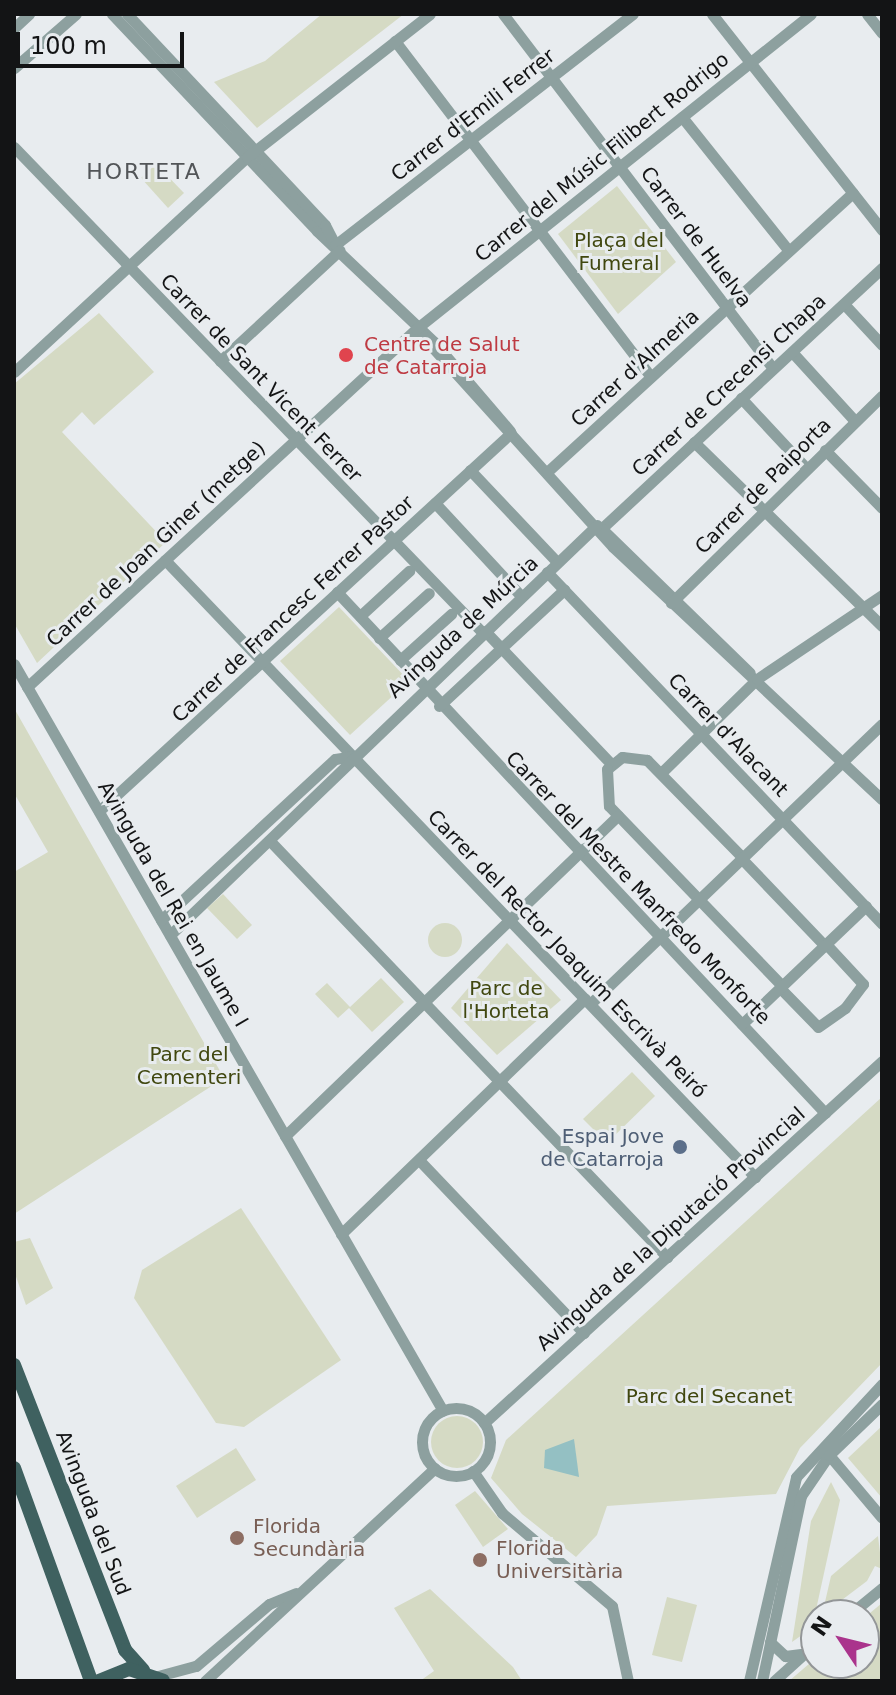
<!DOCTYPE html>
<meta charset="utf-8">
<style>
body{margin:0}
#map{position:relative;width:896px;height:1695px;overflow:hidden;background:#e8ecef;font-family:"DejaVu Sans",sans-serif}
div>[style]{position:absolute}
.green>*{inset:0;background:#d5dac4}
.round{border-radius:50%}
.water>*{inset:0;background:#94c0c3}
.minor>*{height:11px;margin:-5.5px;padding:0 5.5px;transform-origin:5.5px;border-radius:5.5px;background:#8da09f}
.minor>.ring{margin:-5.5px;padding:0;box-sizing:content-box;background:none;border:11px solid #8da09f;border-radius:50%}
.major>*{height:14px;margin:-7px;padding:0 7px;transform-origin:7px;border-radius:7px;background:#3f6160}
.dots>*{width:22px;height:22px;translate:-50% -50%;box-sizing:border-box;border:4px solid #e8ecef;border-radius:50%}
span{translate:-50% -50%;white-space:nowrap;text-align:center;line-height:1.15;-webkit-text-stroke:6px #e8ecef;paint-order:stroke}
.street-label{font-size:20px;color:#131415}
.park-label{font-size:20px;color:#40470f}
.health-label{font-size:20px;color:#be3a42}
.left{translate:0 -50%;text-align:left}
.service-label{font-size:20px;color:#4e5e75}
.right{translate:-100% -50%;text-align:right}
.education-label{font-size:20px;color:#785e54}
.neighbourhood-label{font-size:22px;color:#525558;letter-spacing:2px}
.frame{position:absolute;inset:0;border:16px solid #131415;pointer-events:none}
.north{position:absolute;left:800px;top:1599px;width:80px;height:80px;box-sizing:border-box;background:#e8ecef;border:2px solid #939698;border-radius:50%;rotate:305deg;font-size:22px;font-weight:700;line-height:32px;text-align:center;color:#131415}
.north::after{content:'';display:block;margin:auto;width:28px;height:36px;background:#aa348c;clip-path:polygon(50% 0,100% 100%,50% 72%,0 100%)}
.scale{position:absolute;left:16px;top:32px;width:168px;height:36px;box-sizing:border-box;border:4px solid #131415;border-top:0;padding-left:10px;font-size:24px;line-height:28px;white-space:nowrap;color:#131415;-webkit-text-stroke:6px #e8ecef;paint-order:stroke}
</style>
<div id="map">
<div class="green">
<div style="clip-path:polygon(322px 14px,404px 14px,257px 128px,214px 82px,265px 61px)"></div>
<div style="clip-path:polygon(156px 164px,184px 193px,168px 208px,141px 178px)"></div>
<div style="clip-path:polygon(617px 186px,676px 262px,618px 314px,558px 234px)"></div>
<div style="clip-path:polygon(99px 313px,154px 372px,94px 425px,82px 412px,62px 432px,166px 542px,37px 663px,14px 623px,14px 384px)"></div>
<div style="clip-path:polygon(339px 607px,409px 681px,350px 735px,280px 661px)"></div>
<div style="clip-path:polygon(14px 708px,224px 1078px,14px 1214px,14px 872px,48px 852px,14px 793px)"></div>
<div style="clip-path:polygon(223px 894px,252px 925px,237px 939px,207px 908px)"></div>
<div class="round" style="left:428px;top:923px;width:34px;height:34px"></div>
<div style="clip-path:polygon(507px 943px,561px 1000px,497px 1055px,451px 1008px)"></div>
<div style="clip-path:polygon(381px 978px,404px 1002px,372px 1032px,349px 1008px,338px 1018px,315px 994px,327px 983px,350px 1007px)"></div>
<div style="clip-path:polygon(632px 1072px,655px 1096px,607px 1143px,583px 1119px)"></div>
<div style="clip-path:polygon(882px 1097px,882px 1363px,800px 1448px,776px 1494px,607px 1506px,597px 1535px,576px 1557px,522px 1514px,491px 1478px,506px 1440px)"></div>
<div style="clip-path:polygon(241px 1208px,341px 1360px,244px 1427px,216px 1423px,134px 1298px,142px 1270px)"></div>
<div style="clip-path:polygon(30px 1238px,53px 1288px,26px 1305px,14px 1271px,14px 1242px)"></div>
<div class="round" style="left:431px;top:1416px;width:52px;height:52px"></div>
<div style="clip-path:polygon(882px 1426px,882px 1498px,848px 1458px)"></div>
<div style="clip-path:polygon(236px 1448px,256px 1480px,197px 1518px,176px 1486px)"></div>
<div style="clip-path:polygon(831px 1482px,840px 1500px,812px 1628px,792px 1642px,811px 1521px)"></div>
<div style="clip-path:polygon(475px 1491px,508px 1529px,483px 1547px,455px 1505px)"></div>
<div style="clip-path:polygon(878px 1536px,882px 1569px,875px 1566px,867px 1581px,822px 1615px,831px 1576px)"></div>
<div style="clip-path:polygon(430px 1589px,513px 1667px,522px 1681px,420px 1681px,434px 1671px,394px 1608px)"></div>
<div style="clip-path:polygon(667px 1597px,697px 1605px,682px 1662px,652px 1655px)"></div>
<div style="clip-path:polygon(882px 1603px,882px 1681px,789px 1681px,816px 1658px,864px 1663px,864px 1618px)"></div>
</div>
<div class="water">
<div style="clip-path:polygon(574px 1439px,579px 1477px,544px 1468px,545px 1450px)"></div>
</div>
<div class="minor">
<div style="left:112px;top:14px;width:299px;rotate:46.6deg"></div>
<div style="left:317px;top:231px;width:161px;rotate:43.5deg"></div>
<div style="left:434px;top:342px;width:117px;rotate:49.5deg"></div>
<div style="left:127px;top:14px;width:289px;rotate:46.8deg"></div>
<div style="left:325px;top:225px;width:22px;rotate:63deg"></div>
<div style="left:503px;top:14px;width:445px;rotate:52.7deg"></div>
<div style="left:712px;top:14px;width:275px;rotate:51.8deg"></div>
<div style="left:867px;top:14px;width:24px;rotate:52deg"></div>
<div style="left:14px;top:28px;width:21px;rotate:-43deg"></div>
<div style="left:395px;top:41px;width:422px;rotate:52.7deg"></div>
<div style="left:14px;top:68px;width:82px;rotate:-41.1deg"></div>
<div style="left:682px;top:117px;width:171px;rotate:51.4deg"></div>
<div style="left:14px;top:147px;width:675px;rotate:46.02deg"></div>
<div style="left:335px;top:245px;width:377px;rotate:-37.8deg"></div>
<div style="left:844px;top:304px;width:56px;rotate:47.2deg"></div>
<div style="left:416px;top:329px;width:294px;rotate:47.9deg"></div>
<div style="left:613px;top:547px;width:369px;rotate:43.2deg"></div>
<div style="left:792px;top:352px;width:93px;rotate:47.6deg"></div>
<div style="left:220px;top:361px;width:163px;rotate:-42.8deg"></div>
<div style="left:14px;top:372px;width:317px;rotate:-42.7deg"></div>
<div style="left:247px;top:157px;width:232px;rotate:-38deg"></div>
<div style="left:741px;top:398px;width:96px;rotate:47.1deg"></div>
<div style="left:694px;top:442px;width:263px;rotate:44.4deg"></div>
<div style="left:825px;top:450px;width:81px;rotate:45.5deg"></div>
<div style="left:470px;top:470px;width:127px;rotate:46.6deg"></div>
<div style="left:547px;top:472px;width:414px;rotate:-42.4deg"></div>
<div style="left:435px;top:503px;width:127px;rotate:47.2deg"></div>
<div style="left:601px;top:529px;width:384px;rotate:-42.9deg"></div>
<div style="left:602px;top:529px;width:206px;rotate:44.2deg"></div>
<div style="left:165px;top:560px;width:854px;rotate:46.28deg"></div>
<div style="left:547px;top:572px;width:486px;rotate:46.4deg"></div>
<div style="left:337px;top:592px;width:714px;rotate:46.87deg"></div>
<div style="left:671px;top:603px;width:296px;rotate:-44.5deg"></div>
<div style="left:360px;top:616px;width:67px;rotate:-42.6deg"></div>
<div style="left:485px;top:631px;width:183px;rotate:46.5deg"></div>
<div style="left:379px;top:638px;width:67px;rotate:-42deg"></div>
<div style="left:400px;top:660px;width:69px;rotate:-42deg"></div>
<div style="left:14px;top:664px;width:861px;rotate:60.13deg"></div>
<div style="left:27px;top:687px;width:529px;rotate:-42.62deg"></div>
<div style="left:416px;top:329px;width:505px;rotate:-38.57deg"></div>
<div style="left:439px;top:706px;width:171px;rotate:-42.9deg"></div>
<div style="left:662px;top:772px;width:133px;rotate:-44.4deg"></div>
<div style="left:757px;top:679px;width:151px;rotate:-33.9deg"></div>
<div style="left:99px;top:811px;width:559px;rotate:-42.54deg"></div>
<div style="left:271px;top:842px;width:574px;rotate:46.34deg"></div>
<div style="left:742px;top:857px;width:136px;rotate:-134.4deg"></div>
<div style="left:647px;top:760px;width:25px;rotate:-173deg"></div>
<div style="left:622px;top:757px;width:19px;rotate:141deg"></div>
<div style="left:607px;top:769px;width:37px;rotate:87deg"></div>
<div style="left:609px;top:806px;width:250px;rotate:46.1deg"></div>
<div style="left:741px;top:858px;width:122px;rotate:46.3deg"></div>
<div style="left:161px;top:920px;width:237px;rotate:-42.8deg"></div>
<div style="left:335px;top:759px;width:18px;rotate:-9deg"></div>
<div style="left:170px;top:935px;width:592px;rotate:-43.84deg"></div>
<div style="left:780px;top:988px;width:54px;rotate:45.7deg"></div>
<div style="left:818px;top:1027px;width:33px;rotate:-35deg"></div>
<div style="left:845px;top:1008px;width:30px;rotate:-53deg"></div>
<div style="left:863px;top:984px;width:54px;rotate:-132.8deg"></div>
<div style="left:591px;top:1003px;width:403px;rotate:-43.8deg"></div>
<div style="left:742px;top:1024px;width:171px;rotate:-43.6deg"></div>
<div style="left:285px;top:1136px;width:462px;rotate:-43.9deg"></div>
<div style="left:419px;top:1160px;width:239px;rotate:46.4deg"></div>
<div style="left:341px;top:1234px;width:339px;rotate:-44deg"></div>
<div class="ring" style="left:422px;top:1408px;width:57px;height:57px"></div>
<div style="left:484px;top:1423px;width:538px;rotate:-42.29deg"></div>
<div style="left:829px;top:1455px;width:82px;rotate:49.9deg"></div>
<div style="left:473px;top:1471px;width:51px;rotate:55.4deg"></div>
<div style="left:502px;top:1513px;width:144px;rotate:40.2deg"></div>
<div style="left:612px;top:1606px;width:77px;rotate:78deg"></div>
<div style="left:849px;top:1615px;width:43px;rotate:-39.3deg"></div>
<div style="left:770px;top:1642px;width:21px;rotate:43deg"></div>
<div style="left:785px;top:1656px;width:16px;rotate:-7deg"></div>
<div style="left:158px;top:1676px;width:39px;rotate:-15deg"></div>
<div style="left:196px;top:1666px;width:96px;rotate:-40.3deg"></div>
<div style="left:269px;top:1604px;width:29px;rotate:-22deg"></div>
<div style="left:205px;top:1681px;width:313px;rotate:-42.8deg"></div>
<div style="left:749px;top:1681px;width:209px;rotate:-77deg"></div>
<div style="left:796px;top:1477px;width:127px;rotate:-47.2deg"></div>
<div style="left:762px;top:1681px;width:189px;rotate:-78.1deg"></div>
<div style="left:801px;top:1496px;width:50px;rotate:-55.7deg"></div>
<div style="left:829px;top:1455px;width:74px;rotate:-43.9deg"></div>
<div style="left:774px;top:1681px;width:57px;rotate:-42.1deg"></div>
</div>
<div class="major">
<div style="left:14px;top:1365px;width:306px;rotate:68.7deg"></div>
<div style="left:125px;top:1650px;width:27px;rotate:48deg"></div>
<div style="left:14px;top:1468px;width:226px;rotate:70.1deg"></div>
<div style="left:99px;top:1681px;width:32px;rotate:-22deg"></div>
<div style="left:129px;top:1669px;width:36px;rotate:19deg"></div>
</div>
<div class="dots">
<div style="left:346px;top:355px;background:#e0444e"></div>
<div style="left:680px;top:1147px;background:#5c6f8a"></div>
<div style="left:237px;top:1538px;background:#8d6e63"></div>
<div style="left:480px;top:1560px;background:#8d6e63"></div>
</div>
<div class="street-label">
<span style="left:473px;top:115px;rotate:-38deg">Carrer d'Emili Ferrer</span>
<span style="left:602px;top:157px;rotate:-39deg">Carrer del Músic Filibert Rodrigo</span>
<span style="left:696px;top:237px;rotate:53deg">Carrer de Huelva</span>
<span style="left:635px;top:368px;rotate:-42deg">Carrer d'Almeria</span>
<span style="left:261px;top:378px;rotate:46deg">Carrer de Sant Vicent Ferrer</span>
<span style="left:729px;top:385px;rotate:-43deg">Carrer de Crecensi Chapa</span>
<span style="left:763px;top:486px;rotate:-45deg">Carrer de Paiporta</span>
<span style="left:156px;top:544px;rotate:-43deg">Carrer de Joan Giner (metge)</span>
<span style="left:293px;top:609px;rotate:-43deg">Carrer de Francesc Ferrer Pastor</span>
<span style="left:463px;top:627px;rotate:-43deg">Avinguda de Múrcia</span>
<span style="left:728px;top:735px;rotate:46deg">Carrer d'Alacant</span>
<span style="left:638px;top:888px;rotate:46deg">Carrer del Mestre Manfredo Monforte</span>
<span style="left:173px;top:904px;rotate:60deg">Avinguda del Rei en Jaume I</span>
<span style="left:567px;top:954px;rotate:46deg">Carrer del Rector Joaquim Escrivà Peiró</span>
<span style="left:671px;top:1229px;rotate:-42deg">Avinguda de la Diputació Provincial</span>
<span style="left:93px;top:1513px;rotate:69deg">Avinguda del Sud</span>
</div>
<div class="park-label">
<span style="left:619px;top:252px">Plaça del<br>Fumeral</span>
<span style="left:506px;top:1000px">Parc de<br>l'Horteta</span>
<span style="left:189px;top:1066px">Parc del<br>Cementeri</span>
<span style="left:709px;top:1396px">Parc del Secanet</span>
</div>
<div class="health-label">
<span class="left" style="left:364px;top:356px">Centre de Salut<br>de Catarroja</span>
</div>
<div class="service-label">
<span class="right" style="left:664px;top:1148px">Espai Jove<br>de Catarroja</span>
</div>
<div class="education-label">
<span class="left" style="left:253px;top:1538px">Florida<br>Secundària</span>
<span class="left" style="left:496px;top:1560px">Florida<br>Universitària</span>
</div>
<div class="neighbourhood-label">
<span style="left:144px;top:172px">HORTETA</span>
</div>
<div class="frame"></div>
<div class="north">N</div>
<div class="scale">100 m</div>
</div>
